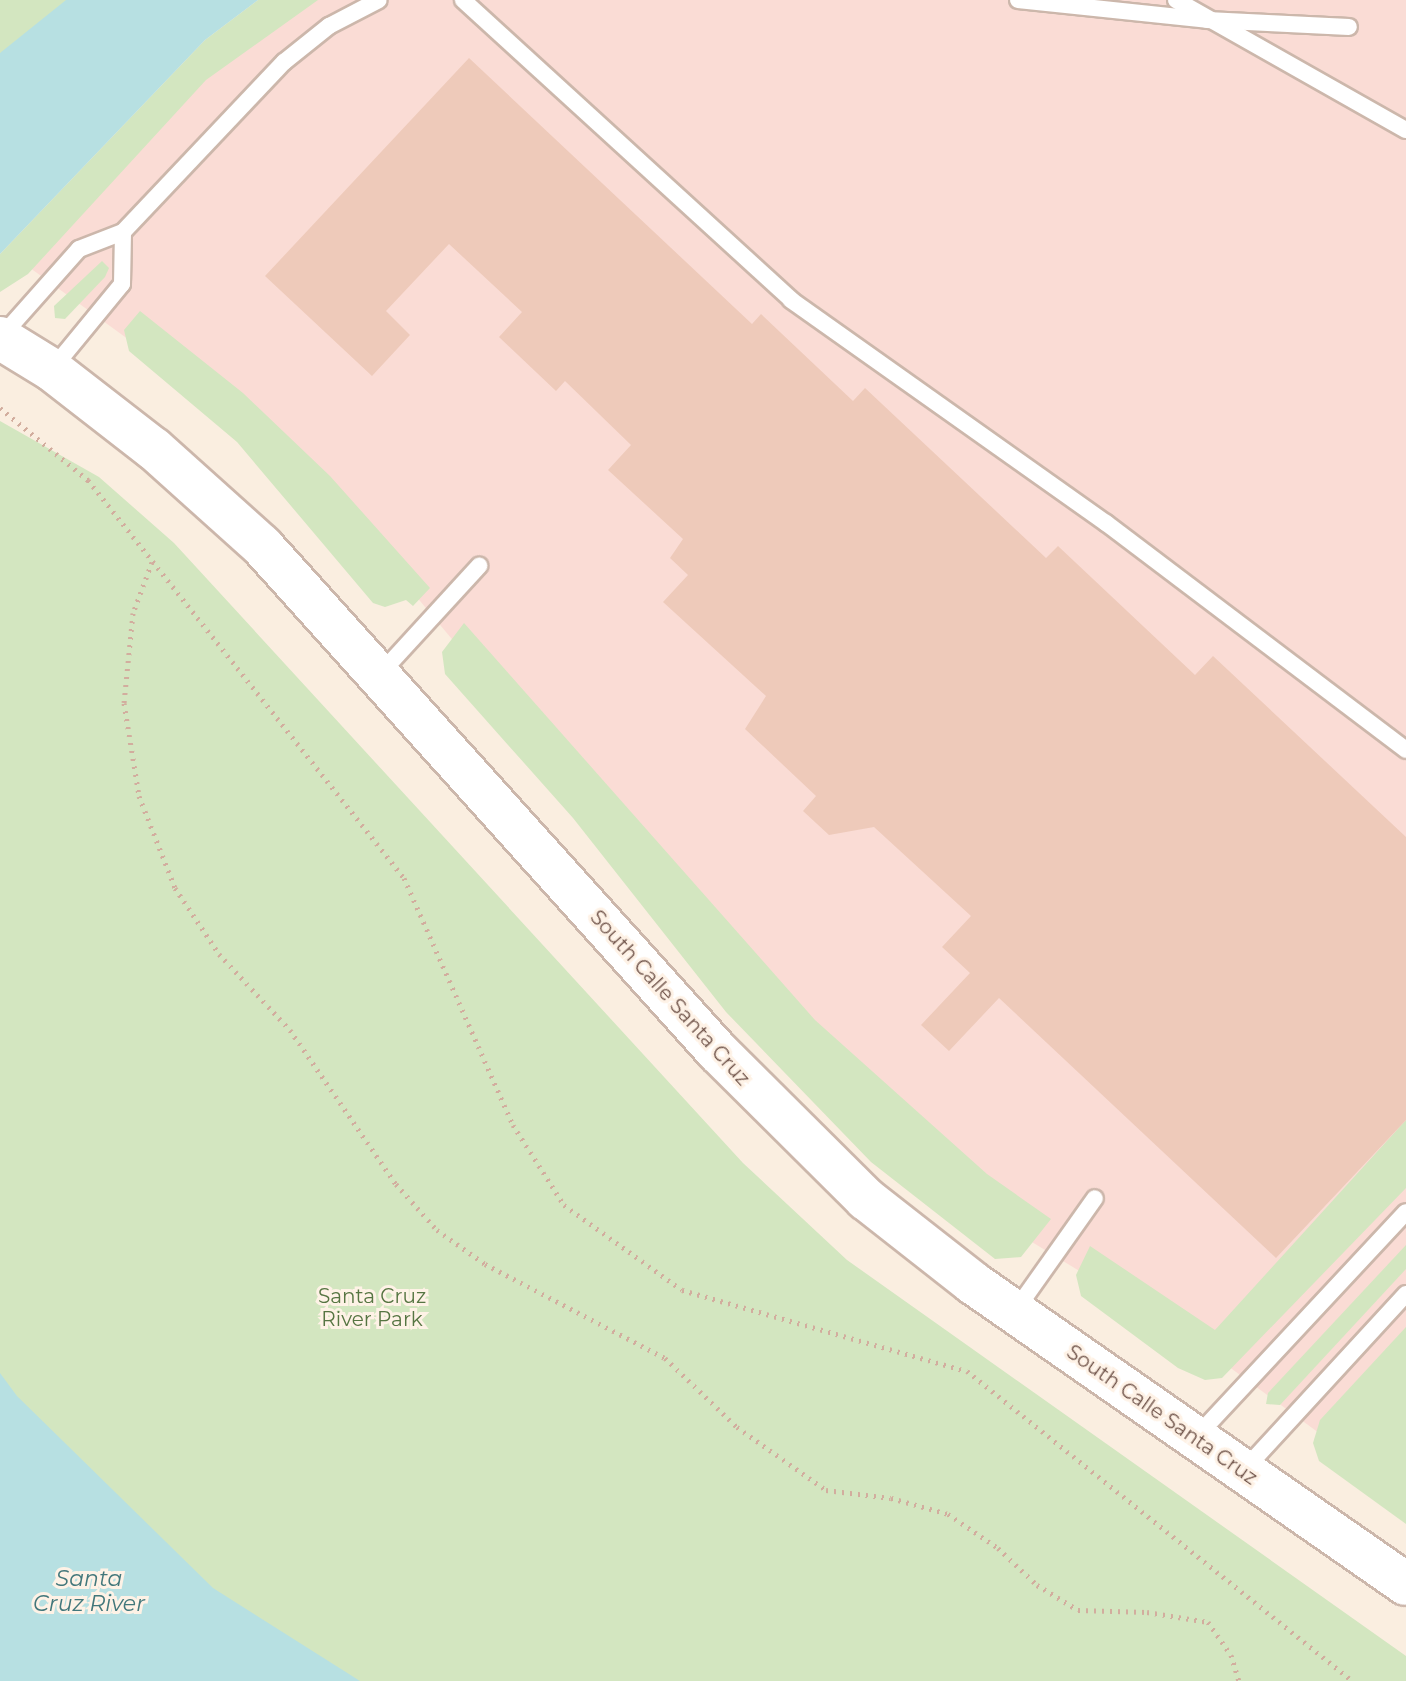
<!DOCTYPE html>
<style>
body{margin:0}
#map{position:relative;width:1406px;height:1681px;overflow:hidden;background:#faeee0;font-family:Montserrat,sans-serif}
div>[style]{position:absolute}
.commercial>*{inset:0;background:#fadcd5}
.green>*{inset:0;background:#d3e6c0}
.water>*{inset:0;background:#b7e0e2}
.building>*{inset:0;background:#eecaba}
.path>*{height:5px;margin-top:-2.5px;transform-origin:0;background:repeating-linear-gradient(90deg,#d2ad9e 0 2px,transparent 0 8px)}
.roads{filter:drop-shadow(2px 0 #ccb7ab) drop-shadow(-2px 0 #ccb7ab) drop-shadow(0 2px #ccb7ab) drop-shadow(0 -2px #ccb7ab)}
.service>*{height:16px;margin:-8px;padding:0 8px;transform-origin:8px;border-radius:8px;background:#fff}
.tertiary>*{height:42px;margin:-21px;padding:0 21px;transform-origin:21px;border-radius:21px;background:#fff}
span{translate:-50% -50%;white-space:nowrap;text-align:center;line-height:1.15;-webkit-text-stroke:6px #fef2e6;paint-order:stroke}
.street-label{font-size:20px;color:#6f5349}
.park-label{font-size:20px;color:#567542}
.water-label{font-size:22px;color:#42777b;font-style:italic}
</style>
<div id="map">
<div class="commercial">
<div style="clip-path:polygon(271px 0,1406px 0,1406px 1497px,1194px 1341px,968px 1203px,789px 1042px,405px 583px,187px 382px,15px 257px)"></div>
</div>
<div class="green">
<div style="clip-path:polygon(0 0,71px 0,0 56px)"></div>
<div style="clip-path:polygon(258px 0,318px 0,206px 80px,28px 274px,0 292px,0 254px,205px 40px)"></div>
<div style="clip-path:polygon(102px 261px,109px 268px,105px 277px,65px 319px,55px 318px,54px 306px)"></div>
<div style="clip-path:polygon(140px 311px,243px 393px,330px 476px,430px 588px,413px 606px,406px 600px,385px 607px,373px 603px,237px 442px,129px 351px,124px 330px)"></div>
<div style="clip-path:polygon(0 421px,99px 477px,174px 543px,743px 1163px,847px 1260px,1406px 1656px,1406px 1681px,0 1681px)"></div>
<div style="clip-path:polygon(464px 623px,815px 1020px,987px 1174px,1051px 1219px,1021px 1257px,995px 1259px,871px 1162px,726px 1012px,573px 818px,445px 674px,442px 652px)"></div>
<div style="clip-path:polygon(1406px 1120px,1406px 1188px,1222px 1378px,1205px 1380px,1178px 1368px,1081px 1296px,1076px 1275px,1090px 1246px,1215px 1330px)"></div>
<div style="clip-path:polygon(1406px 1245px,1406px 1269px,1280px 1405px,1266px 1404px,1268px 1393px)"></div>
<div style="clip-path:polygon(1406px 1327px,1406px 1524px,1319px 1461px,1313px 1443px,1320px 1420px)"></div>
</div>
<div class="water">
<div style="clip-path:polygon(66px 0,258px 0,205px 40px,0 254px,0 53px)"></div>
<div style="clip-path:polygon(0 1373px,17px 1396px,213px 1588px,360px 1681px,0 1681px)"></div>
</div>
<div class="building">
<div style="clip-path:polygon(469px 58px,752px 324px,761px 314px,853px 401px,865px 388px,1046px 558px,1058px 546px,1195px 675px,1213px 656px,1406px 837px,1406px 1120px,1276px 1258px,999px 998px,949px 1051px,921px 1025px,970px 973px,942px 947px,971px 916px,874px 827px,829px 835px,803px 811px,816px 796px,745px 729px,766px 696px,663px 602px,688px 575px,670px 558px,683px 539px,608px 470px,631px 445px,565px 381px,556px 391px,499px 337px,522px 312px,449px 244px,386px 311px,410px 335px,372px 376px,265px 276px)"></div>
</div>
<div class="path">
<div style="left:0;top:408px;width:114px;rotate:39.3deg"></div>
<div style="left:88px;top:480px;width:508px;rotate:51.55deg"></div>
<div style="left:404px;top:878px;width:270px;rotate:66.2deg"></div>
<div style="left:513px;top:1125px;width:95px;rotate:57.5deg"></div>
<div style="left:564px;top:1205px;width:145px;rotate:35.8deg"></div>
<div style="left:682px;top:1290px;width:296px;rotate:15.9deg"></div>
<div style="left:967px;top:1371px;width:495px;rotate:38.8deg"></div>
<div style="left:152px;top:562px;width:54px;rotate:110.4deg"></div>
<div style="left:133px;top:613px;width:90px;rotate:95.7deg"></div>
<div style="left:124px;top:703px;width:94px;rotate:80.8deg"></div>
<div style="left:139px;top:796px;width:99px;rotate:68.6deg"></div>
<div style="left:175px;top:888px;width:79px;rotate:56.3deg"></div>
<div style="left:219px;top:954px;width:104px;rotate:46.9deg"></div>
<div style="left:290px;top:1030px;width:187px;rotate:55.5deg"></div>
<div style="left:396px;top:1184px;width:62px;rotate:48.3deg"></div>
<div style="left:437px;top:1230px;width:59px;rotate:35.3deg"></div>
<div style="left:485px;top:1264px;width:203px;rotate:27.6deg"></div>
<div style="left:665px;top:1358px;width:100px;rotate:43.8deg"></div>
<div style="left:737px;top:1427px;width:109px;rotate:35.3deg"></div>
<div style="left:826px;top:1490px;width:65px;rotate:7deg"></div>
<div style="left:891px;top:1498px;width:59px;rotate:15.7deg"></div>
<div style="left:948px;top:1514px;width:60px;rotate:34.2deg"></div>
<div style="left:998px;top:1548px;width:54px;rotate:43.5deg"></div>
<div style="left:1037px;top:1585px;width:48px;rotate:31.4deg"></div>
<div style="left:1078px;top:1610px;width:69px;rotate:1.7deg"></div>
<div style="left:1147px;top:1612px;width:62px;rotate:9.3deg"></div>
<div style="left:1208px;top:1622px;width:40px;rotate:55.1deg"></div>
<div style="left:1231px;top:1655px;width:27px;rotate:73deg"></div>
</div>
<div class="roads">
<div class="service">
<div style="left:463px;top:0;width:445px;rotate:42.4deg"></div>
<div style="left:791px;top:300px;width:386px;rotate:35.3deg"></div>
<div style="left:1106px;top:523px;width:376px;rotate:37.1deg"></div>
<div style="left:1018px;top:0;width:190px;rotate:6deg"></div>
<div style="left:1207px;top:20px;width:142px;rotate:2.8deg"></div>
<div style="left:1176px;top:0;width:264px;rotate:29.5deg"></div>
<div style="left:123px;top:232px;width:234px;rotate:-46.6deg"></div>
<div style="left:284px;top:62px;width:58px;rotate:-38.7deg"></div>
<div style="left:329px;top:26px;width:56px;rotate:-27.5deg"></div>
<div style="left:0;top:338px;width:119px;rotate:-48.4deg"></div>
<div style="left:79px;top:249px;width:47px;rotate:-21.1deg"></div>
<div style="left:123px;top:232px;width:52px;rotate:91.1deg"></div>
<div style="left:122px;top:284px;width:109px;rotate:129.4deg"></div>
<div style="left:380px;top:674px;width:147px;rotate:-47.5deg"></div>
<div style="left:1015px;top:1311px;width:138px;rotate:-54.7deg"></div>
<div style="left:1197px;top:1436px;width:306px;rotate:-47deg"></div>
<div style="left:1244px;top:1470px;width:239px;rotate:-47.4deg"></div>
</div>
<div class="tertiary">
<div style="left:0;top:338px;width:61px;rotate:31.6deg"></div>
<div style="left:52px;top:370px;width:129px;rotate:37.8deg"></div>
<div style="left:154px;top:449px;width:145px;rotate:41.9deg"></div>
<div style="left:262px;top:546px;width:681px;rotate:47.98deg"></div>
<div style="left:718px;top:1052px;width:209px;rotate:44.8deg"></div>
<div style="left:866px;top:1199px;width:136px;rotate:38.1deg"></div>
<div style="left:973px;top:1283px;width:527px;rotate:34.81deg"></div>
</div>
</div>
<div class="street-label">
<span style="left:670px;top:998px;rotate:48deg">South Calle Santa Cruz</span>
<span style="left:1162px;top:1415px;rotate:35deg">South Calle Santa Cruz</span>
</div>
<div class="park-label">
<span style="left:372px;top:1308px">Santa Cruz<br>River Park</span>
</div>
<div class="water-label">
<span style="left:89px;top:1591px">Santa<br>Cruz River</span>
</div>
</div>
